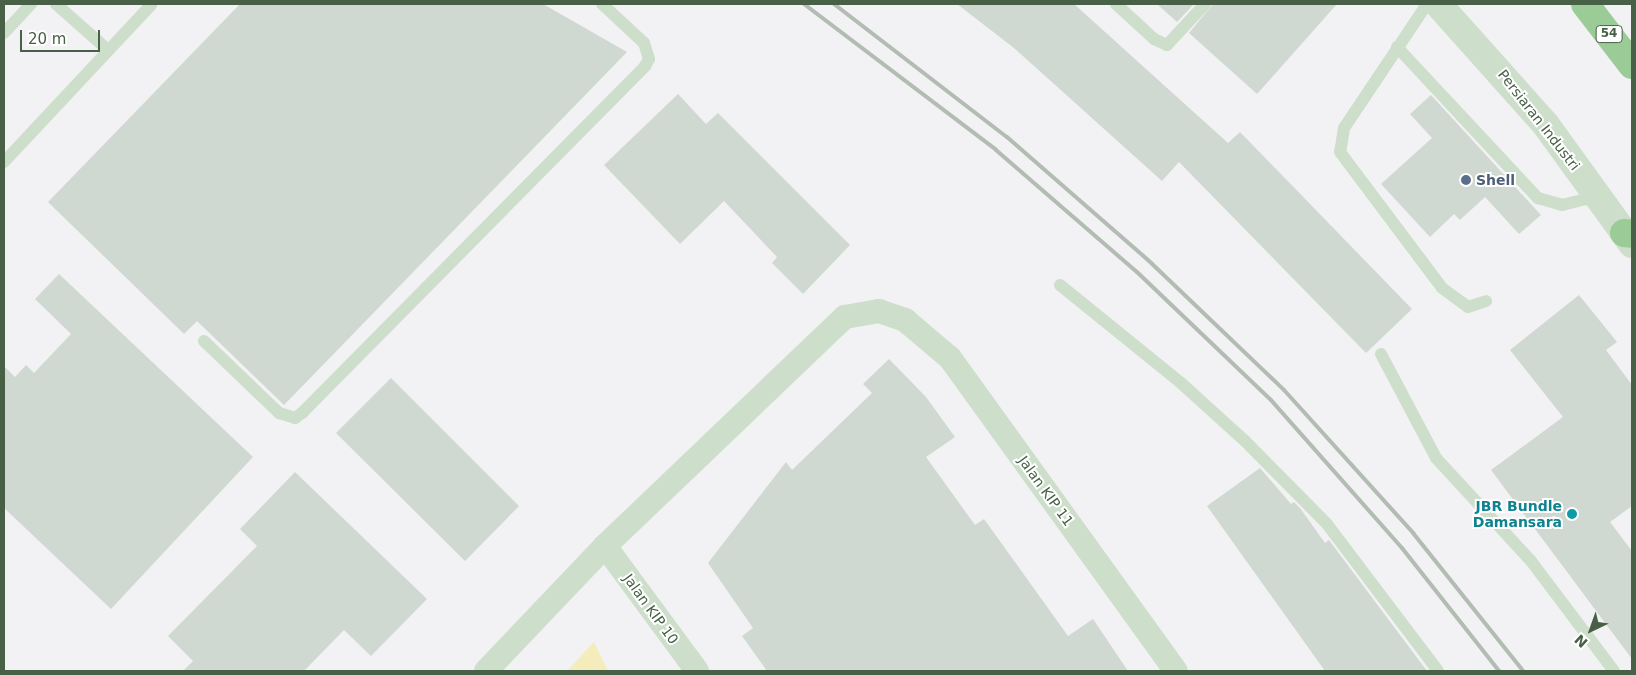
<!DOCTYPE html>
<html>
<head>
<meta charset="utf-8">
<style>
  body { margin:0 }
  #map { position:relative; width:1636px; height:675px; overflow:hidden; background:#f2f1f4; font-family:"DejaVu Sans",sans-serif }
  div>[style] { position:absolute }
  .green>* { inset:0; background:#f5ecbc }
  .building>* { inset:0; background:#d0d9d1 }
  .service>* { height:12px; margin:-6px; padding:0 6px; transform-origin:6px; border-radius:6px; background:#cddfcb }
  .minor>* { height:24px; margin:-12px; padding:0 12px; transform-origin:12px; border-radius:12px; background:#cddfcb }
  .tertiary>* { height:28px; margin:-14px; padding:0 14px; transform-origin:14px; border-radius:14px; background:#cddfcb }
  .trunk>* { height:28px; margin:-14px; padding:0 14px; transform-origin:14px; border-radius:14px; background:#9bcc98 }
  .rail>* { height:4px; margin:-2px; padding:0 2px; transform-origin:2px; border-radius:2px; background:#b2bcb3 }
  .dots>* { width:14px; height:14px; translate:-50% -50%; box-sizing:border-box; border:2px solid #fff; border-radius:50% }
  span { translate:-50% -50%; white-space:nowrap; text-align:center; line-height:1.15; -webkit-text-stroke:4px #fff; paint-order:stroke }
  .shield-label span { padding:1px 4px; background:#fff; border:1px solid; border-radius:4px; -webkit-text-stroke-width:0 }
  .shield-label { font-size:12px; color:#486146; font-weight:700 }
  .street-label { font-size:14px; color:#486146 }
  .service-label { font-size:14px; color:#4e5e75; font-weight:700 }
  .left { translate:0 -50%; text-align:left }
  .culture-label { font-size:14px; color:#0d838f; font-weight:700 }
  .right { translate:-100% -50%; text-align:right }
  .frame { position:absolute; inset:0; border:5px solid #486146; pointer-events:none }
  .north { position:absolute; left:1566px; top:605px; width:50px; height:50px; -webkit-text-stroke:4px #fff; paint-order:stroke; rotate:222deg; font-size:14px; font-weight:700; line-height:20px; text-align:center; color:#486146 }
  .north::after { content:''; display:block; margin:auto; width:18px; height:22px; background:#486146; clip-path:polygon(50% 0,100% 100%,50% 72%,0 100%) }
  .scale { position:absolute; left:20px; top:30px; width:80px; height:22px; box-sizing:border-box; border:2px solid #486146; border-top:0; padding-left:6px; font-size:15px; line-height:18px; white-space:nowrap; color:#486146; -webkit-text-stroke:4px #fff; paint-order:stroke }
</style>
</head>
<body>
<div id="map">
  <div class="green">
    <i style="clip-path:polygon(594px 642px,608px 671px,567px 671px)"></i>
  </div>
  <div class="building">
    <i style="clip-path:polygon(240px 4px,543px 4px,627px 52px,284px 405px,197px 321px,184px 334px,48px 202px)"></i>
    <i style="clip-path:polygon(957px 4px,1074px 4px,1228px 143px,1240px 132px,1412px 309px,1366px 353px,1179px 162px,1162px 181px,1014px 48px)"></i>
    <i style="clip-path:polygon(1157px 4px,1194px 4px,1177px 22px)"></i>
    <i style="clip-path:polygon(1213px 4px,1337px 4px,1257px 94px,1189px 33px)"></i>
    <i style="clip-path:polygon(678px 94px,706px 124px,718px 113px,850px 245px,803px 294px,772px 263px,777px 257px,724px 201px,680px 244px,604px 165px)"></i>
    <i style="clip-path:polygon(1431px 95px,1541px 215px,1519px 234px,1485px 197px,1460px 220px,1454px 214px,1430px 237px,1381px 184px,1432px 138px,1410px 114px)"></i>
    <i style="clip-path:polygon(59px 274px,253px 457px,111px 609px,4px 508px,4px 366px,15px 377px,26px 365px,34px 373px,71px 334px,35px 299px)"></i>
    <i style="clip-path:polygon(1579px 295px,1617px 342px,1606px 350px,1632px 385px,1632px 506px,1610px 522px,1632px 551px,1632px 659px,1491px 470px,1563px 417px,1510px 350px)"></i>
    <i style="clip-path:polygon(889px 359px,926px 397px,955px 437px,926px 457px,975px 525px,984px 519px,1068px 636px,1093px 619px,1128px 671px,767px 671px,742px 636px,753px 628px,708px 563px,786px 462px,792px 470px,872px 393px,863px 384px)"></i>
    <i style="clip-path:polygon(391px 378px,519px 506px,465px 561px,336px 433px)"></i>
    <i style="clip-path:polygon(1260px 468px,1291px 504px,1294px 502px,1300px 508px,1325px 543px,1329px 540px,1427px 671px,1325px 671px,1207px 506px)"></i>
    <i style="clip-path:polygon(295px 472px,427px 599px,371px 656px,344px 630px,304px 671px,183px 671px,193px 661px,168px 636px,257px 546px,240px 529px)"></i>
  </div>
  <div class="service">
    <i style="left:56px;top:4px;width:69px;rotate:41.5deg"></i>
    <i style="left:1116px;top:4px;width:52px;rotate:42.6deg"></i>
    <i style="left:1154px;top:39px;width:14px;rotate:25deg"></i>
    <i style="left:1167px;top:45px;width:56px;rotate:-47.2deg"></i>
    <i style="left:1427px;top:4px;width:149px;rotate:123.8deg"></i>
    <i style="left:1344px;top:128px;width:24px;rotate:99deg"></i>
    <i style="left:1340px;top:152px;width:170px;rotate:53.1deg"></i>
    <i style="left:1442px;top:288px;width:32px;rotate:36deg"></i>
    <i style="left:1468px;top:307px;width:19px;rotate:-18deg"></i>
    <i style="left:4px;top:33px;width:40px;rotate:-47deg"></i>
    <i style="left:1397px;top:47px;width:207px;rotate:47deg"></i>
    <i style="left:1538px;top:198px;width:25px;rotate:16deg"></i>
    <i style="left:1562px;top:205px;width:37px;rotate:-14deg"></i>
    <i style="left:4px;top:162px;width:216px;rotate:-46.9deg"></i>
    <i style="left:1060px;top:285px;width:156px;rotate:39deg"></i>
    <i style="left:1181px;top:383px;width:86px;rotate:42.2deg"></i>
    <i style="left:1245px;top:441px;width:117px;rotate:45.3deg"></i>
    <i style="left:1327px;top:524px;width:184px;rotate:52.9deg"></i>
    <i style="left:204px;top:341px;width:104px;rotate:43.8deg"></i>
    <i style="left:279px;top:413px;width:17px;rotate:17deg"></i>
    <i style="left:295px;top:418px;width:9px;rotate:-36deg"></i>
    <i style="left:302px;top:413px;width:488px;rotate:-45.3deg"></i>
    <i style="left:645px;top:66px;width:8px;rotate:-60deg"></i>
    <i style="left:649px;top:59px;width:17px;rotate:-107deg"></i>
    <i style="left:644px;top:43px;width:57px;rotate:-137.1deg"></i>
    <i style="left:1381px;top:354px;width:118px;rotate:62.1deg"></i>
    <i style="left:1436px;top:458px;width:140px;rotate:47.3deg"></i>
    <i style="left:1531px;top:561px;width:138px;rotate:53deg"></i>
  </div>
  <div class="minor">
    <i style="left:605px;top:546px;width:155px;rotate:53.6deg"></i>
    <i style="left:486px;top:671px;width:173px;rotate:-46.4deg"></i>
    <i style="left:605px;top:546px;width:332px;rotate:-43.7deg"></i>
    <i style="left:845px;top:317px;width:35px;rotate:-10deg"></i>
    <i style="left:879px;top:311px;width:28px;rotate:19deg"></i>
    <i style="left:905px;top:320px;width:59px;rotate:40.2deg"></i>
    <i style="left:950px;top:358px;width:386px;rotate:54.2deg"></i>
  </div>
  <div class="tertiary">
    <i style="left:1438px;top:4px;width:162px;rotate:48.2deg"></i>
    <i style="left:1546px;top:125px;width:147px;rotate:54.1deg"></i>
  </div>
  <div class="trunk">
    <i style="left:1585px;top:4px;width:77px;rotate:52.4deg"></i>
    <i style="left:1624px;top:233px;width:8px;rotate:7deg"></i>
  </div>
  <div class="rail">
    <i style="left:804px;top:4px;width:241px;rotate:37.2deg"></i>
    <i style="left:996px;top:150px;width:186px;rotate:40.9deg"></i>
    <i style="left:1137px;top:272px;width:185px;rotate:43.7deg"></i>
    <i style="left:1271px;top:400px;width:198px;rotate:48.5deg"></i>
    <i style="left:1402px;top:548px;width:157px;rotate:51.7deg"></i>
    <i style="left:834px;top:4px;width:218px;rotate:37.6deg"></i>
    <i style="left:1007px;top:137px;width:187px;rotate:41.1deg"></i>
    <i style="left:1148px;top:260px;width:188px;rotate:43.7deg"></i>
    <i style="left:1284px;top:390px;width:193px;rotate:47.9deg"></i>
    <i style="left:1413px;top:533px;width:176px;rotate:51.4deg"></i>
  </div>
  <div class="dots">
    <i style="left:1466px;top:180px;background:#5c6f8a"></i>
    <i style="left:1572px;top:514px;background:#0f9aa8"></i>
  </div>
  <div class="shield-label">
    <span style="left:1609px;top:34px">54</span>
  </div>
  <div class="street-label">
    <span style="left:1539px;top:120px;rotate:52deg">Persiaran Industri</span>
    <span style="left:1046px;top:491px;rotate:54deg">Jalan KIP 11</span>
    <span style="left:651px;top:609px;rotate:54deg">Jalan KIP 10</span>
  </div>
  <div class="service-label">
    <span class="left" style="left:1476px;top:180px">Shell</span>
  </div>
  <div class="culture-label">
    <span class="right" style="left:1562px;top:514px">JBR Bundle<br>Damansara</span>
  </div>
  <div class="frame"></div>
  <div class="north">N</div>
  <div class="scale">20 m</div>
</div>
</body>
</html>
